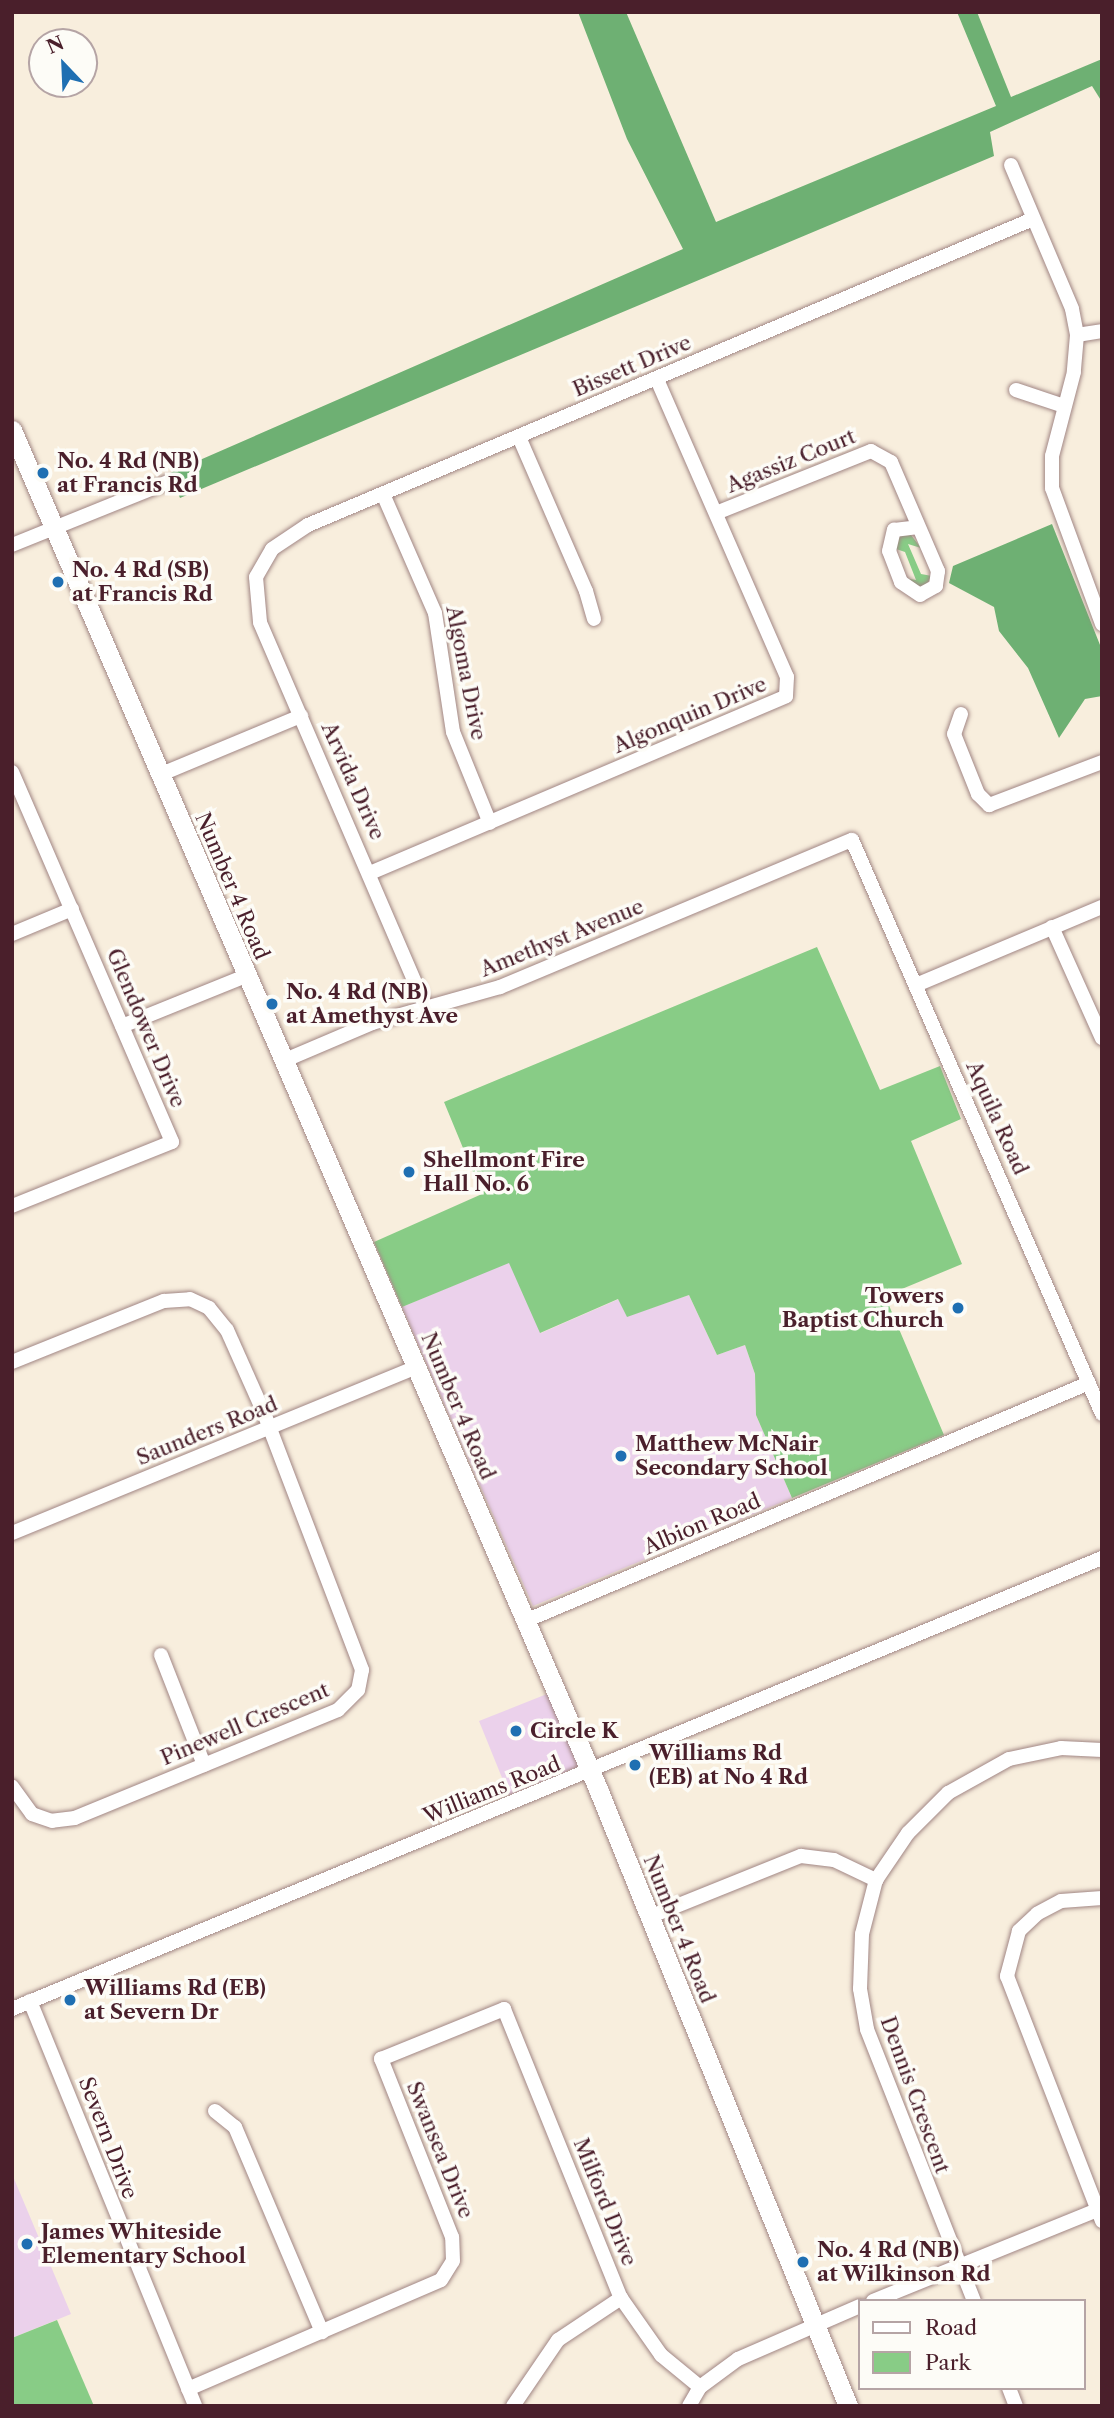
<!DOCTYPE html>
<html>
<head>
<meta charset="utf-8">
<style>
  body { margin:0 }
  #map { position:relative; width:1114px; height:2418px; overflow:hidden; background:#f8eedd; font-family:"Libre Caslon Text",serif }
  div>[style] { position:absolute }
  .built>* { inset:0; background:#ebd1eb }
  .green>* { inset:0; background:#88cc86 }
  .forest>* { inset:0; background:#6eb073 }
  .roads { filter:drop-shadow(0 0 2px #a18684) drop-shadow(0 0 2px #a18684) }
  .minor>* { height:14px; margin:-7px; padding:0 7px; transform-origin:7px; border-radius:7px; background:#fff }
  .major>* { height:19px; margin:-9.5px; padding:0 9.5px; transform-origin:9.5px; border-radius:9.5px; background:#fff }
  .dots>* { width:19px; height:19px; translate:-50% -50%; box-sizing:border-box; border:4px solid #fdfcf7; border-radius:50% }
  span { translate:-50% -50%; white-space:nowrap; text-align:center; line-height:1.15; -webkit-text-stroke:7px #fdfcf7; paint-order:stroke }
  .street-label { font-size:21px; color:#4a1f2b }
  .poi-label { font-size:21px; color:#4a1f2b; font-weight:700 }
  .left { translate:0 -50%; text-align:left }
  .right { translate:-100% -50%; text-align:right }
  .frame { position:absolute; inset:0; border:14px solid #4a1f2b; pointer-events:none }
  .legend { position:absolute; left:858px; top:2299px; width:228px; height:91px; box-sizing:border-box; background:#fdfcf7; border:2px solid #b5a4a5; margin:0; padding:9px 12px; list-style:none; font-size:21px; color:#4a1f2b }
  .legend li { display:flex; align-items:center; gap:14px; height:35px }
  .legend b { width:35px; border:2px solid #b5a4a5 }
  .north { position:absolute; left:28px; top:28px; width:70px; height:70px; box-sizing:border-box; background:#fdfcf7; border:2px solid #b5a4a5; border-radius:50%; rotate:337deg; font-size:19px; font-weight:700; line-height:28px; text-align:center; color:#4a1f2b }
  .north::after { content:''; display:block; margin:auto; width:24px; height:32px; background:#1f6fb2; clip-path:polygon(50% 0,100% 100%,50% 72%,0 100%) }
</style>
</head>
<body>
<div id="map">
  <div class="built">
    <i style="clip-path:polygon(509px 1262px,541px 1333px,619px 1299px,628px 1316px,689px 1295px,717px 1355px,745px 1345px,755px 1374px,756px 1415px,792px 1498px,533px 1606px,402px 1307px)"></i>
    <i style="clip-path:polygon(552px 1692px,582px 1765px,509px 1795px,479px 1721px)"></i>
    <i style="clip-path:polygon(12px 2174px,71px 2314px,12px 2338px)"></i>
  </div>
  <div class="green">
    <i style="clip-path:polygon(911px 535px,921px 548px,908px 544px,921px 574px,932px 576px,923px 589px,904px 578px,916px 580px,905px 552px,893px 548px,899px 536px)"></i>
    <i style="clip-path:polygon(817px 947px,880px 1090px,940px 1066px,961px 1119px,911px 1141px,962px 1264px,885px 1296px,944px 1435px,792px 1498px,756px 1415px,755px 1374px,745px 1345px,717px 1355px,689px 1295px,627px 1317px,618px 1299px,540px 1333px,509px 1263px,402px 1307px,374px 1242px,482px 1194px,444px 1102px)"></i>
    <i style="clip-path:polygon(57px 2320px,94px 2406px,12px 2406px,12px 2338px)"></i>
  </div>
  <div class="forest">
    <i style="clip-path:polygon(578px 12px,626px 12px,716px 222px,996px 106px,957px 12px,977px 12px,1011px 97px,1102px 59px,1102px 102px,1092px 86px,990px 132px,994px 156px,180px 498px,170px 473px,683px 249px,627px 139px)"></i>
    <i style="clip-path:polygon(1052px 524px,1102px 650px,1102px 696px,1085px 699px,1059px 738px,1028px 668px,999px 631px,994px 607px,949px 583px,953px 566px)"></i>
  </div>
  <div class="roads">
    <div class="minor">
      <i style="left:1011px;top:165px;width:156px;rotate:67deg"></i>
      <i style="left:1072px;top:309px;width:26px;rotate:79deg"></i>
      <i style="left:1077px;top:335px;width:37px;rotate:95deg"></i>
      <i style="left:1074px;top:372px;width:87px;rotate:104.7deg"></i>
      <i style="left:1052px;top:456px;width:32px;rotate:90deg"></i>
      <i style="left:1052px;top:488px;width:145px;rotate:69.8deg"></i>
      <i style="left:1077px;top:335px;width:25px;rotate:-9deg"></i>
      <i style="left:1016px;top:390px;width:51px;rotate:18.4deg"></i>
      <i style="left:519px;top:437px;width:168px;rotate:66.5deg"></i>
      <i style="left:586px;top:591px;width:29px;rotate:74deg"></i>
      <i style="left:383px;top:494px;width:130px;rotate:66.4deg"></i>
      <i style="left:435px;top:613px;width:120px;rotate:81.4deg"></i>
      <i style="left:453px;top:732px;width:98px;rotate:67.9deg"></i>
      <i style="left:716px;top:513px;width:167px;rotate:-21.8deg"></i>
      <i style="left:871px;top:451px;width:23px;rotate:29deg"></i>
      <i style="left:891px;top:462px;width:119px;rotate:66.7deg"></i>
      <i style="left:938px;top:571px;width:15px;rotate:98deg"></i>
      <i style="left:936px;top:586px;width:18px;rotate:151deg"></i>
      <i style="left:920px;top:595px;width:23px;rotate:-146deg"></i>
      <i style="left:901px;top:582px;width:33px;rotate:-111deg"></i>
      <i style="left:889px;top:551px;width:22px;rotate:-77deg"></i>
      <i style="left:894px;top:530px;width:24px;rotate:-7deg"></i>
      <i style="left:12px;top:545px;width:168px;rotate:-22deg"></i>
      <i style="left:961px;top:714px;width:21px;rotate:109deg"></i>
      <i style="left:954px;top:734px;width:65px;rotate:68.2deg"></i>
      <i style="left:978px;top:794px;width:16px;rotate:45deg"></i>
      <i style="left:989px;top:805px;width:121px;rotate:-20.8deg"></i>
      <i style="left:12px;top:772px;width:403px;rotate:66.6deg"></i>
      <i style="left:172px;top:1142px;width:172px;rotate:158.2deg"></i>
      <i style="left:159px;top:775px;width:154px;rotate:-22.6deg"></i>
      <i style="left:370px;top:873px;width:452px;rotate:-23deg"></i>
      <i style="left:786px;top:696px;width:19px;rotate:-87deg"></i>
      <i style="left:787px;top:677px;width:325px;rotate:-113.6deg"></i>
      <i style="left:1052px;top:927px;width:122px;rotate:65.8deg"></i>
      <i style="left:12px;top:934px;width:65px;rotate:-22.6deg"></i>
      <i style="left:916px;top:985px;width:202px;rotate:-22.8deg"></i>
      <i style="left:426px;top:1008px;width:420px;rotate:-113.3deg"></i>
      <i style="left:260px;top:622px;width:45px;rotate:-95.1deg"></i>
      <i style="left:256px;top:577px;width:32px;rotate:-60deg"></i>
      <i style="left:272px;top:549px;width:43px;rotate:-33.7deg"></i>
      <i style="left:308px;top:525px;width:787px;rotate:-22.88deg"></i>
      <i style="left:122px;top:1026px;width:134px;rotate:-22deg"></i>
      <i style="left:283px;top:1061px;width:97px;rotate:-23.1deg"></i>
      <i style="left:372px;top:1023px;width:133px;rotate:-15.7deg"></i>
      <i style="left:500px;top:987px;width:381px;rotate:-22.7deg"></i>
      <i style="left:852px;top:840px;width:626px;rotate:66.46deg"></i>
      <i style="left:12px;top:1362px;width:164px;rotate:-21.9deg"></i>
      <i style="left:164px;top:1301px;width:26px;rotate:-4deg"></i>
      <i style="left:190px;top:1299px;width:21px;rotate:25deg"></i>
      <i style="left:209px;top:1308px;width:28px;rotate:51deg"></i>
      <i style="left:227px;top:1330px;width:91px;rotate:66deg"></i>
      <i style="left:264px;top:1413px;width:275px;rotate:69.1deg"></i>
      <i style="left:362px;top:1670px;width:20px;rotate:101deg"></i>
      <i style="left:358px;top:1690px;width:28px;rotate:135deg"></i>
      <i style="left:338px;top:1710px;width:284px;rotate:157.7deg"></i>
      <i style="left:75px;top:1818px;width:23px;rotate:173deg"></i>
      <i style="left:52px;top:1821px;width:21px;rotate:-161deg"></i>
      <i style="left:32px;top:1814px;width:34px;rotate:-126deg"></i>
      <i style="left:12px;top:1533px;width:437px;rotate:-22.3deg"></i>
      <i style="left:525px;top:1621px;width:612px;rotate:-22.88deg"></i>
      <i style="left:161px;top:1655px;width:118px;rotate:68.6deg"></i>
      <i style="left:1102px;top:1898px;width:41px;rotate:175.8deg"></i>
      <i style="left:1061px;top:1901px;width:27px;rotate:152deg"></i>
      <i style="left:1037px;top:1914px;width:25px;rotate:137deg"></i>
      <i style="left:1019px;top:1931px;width:47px;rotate:104.9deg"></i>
      <i style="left:1007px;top:1976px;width:263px;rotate:68.8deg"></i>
      <i style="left:649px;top:1917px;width:164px;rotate:-21.9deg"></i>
      <i style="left:801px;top:1856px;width:33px;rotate:7deg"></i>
      <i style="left:834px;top:1860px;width:47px;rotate:25.5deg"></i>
      <i style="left:30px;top:2001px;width:437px;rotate:67.8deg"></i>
      <i style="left:12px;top:2009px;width:1180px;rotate:-22.48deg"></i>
      <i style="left:215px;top:2111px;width:26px;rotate:39deg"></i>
      <i style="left:235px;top:2127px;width:223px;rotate:67deg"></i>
      <i style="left:873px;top:2301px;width:242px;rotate:-22.1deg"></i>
      <i style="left:974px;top:2301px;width:292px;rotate:-111.5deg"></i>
      <i style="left:867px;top:2029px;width:41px;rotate:-99.9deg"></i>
      <i style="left:860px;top:1989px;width:55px;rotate:-87.9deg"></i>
      <i style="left:862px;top:1934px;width:56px;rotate:-75.5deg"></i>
      <i style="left:876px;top:1880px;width:57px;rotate:-55.8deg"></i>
      <i style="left:908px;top:1833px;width:57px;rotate:-45deg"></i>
      <i style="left:948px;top:1793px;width:70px;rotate:-29.1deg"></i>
      <i style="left:1009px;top:1759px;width:53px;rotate:-11.9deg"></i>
      <i style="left:1061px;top:1748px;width:41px;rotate:2.8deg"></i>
      <i style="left:1009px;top:2388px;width:19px;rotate:69deg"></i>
      <i style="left:188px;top:2389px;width:275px;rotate:-23.3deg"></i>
      <i style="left:441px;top:2280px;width:22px;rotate:-58deg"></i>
      <i style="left:453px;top:2261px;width:24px;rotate:-92deg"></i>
      <i style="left:452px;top:2237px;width:192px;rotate:-111.7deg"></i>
      <i style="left:381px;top:2059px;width:133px;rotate:-22.1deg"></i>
      <i style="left:504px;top:2009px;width:312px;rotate:68deg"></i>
      <i style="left:621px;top:2298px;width:70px;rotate:54.9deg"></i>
      <i style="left:661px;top:2355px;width:50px;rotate:39.4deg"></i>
      <i style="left:513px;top:2406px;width:80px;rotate:-55.7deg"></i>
      <i style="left:558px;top:2340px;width:76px;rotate:-33.7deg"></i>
      <i style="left:689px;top:2406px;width:22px;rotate:-60deg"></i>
      <i style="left:700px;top:2387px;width:47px;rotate:-36.4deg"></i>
      <i style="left:738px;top:2359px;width:133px;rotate:-23.5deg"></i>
    </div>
    <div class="major">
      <i style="left:12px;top:430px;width:1480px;rotate:66.67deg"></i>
      <i style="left:598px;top:1789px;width:666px;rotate:67.94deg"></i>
    </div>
  </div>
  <div class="dots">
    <i style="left:43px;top:473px;background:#1f6fb2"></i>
    <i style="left:58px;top:582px;background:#1f6fb2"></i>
    <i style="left:272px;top:1004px;background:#1f6fb2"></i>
    <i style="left:409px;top:1172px;background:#1f6fb2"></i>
    <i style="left:958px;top:1308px;background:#1f6fb2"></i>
    <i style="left:621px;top:1456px;background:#1f6fb2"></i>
    <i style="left:516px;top:1731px;background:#1f6fb2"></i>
    <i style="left:635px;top:1765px;background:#1f6fb2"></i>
    <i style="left:70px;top:2000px;background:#1f6fb2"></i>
    <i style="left:27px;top:2244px;background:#1f6fb2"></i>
    <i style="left:803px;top:2262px;background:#1f6fb2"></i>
  </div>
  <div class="street-label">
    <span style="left:632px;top:366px;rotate:-23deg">Bissett Drive</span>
    <span style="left:791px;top:461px;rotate:-22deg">Agassiz Court</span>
    <span style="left:466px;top:673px;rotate:79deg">Algoma Drive</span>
    <span style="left:690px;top:715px;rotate:-23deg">Algonquin Drive</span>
    <span style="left:353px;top:781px;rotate:66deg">Arvida Drive</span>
    <span style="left:232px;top:886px;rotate:67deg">Number 4 Road</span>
    <span style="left:562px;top:938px;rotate:-22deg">Amethyst Avenue</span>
    <span style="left:146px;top:1028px;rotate:67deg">Glendower Drive</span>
    <span style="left:997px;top:1118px;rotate:66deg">Aquila Road</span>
    <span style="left:458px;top:1406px;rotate:67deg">Number 4 Road</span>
    <span style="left:207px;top:1431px;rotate:-22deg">Saunders Road</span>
    <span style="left:702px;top:1524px;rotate:-23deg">Albion Road</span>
    <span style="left:245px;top:1724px;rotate:-23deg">Pinewell Crescent</span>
    <span style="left:492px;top:1790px;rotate:-22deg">Williams Road</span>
    <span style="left:679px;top:1929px;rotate:68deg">Number 4 Road</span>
    <span style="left:915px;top:2095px;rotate:70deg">Dennis Crescent</span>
    <span style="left:108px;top:2138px;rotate:69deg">Severn Drive</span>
    <span style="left:440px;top:2150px;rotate:68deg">Swansea Drive</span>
    <span style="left:605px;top:2202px;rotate:68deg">Milford Drive</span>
  </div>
  <div class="poi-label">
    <span class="left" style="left:57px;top:473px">No. 4 Rd (NB)<br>at Francis Rd</span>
    <span class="left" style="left:72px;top:582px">No. 4 Rd (SB)<br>at Francis Rd</span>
    <span class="left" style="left:286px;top:1004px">No. 4 Rd (NB)<br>at Amethyst Ave</span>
    <span class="left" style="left:423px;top:1172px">Shellmont Fire<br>Hall No. 6</span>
    <span class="right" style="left:944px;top:1308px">Towers<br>Baptist Church</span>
    <span class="left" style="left:635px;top:1456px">Matthew McNair<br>Secondary School</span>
    <span class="left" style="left:530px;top:1731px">Circle K</span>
    <span class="left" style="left:649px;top:1765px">Williams Rd<br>(EB) at No 4 Rd</span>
    <span class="left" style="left:84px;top:2000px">Williams Rd (EB)<br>at Severn Dr</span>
    <span class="left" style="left:41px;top:2244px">James Whiteside<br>Elementary School</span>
    <span class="left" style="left:817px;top:2262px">No. 4 Rd (NB)<br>at Wilkinson Rd</span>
  </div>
  <div class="frame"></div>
  <ul class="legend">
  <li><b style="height:9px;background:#fff"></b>Road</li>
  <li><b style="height:19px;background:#88cc86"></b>Park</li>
  </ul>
  <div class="north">N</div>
</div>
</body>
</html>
